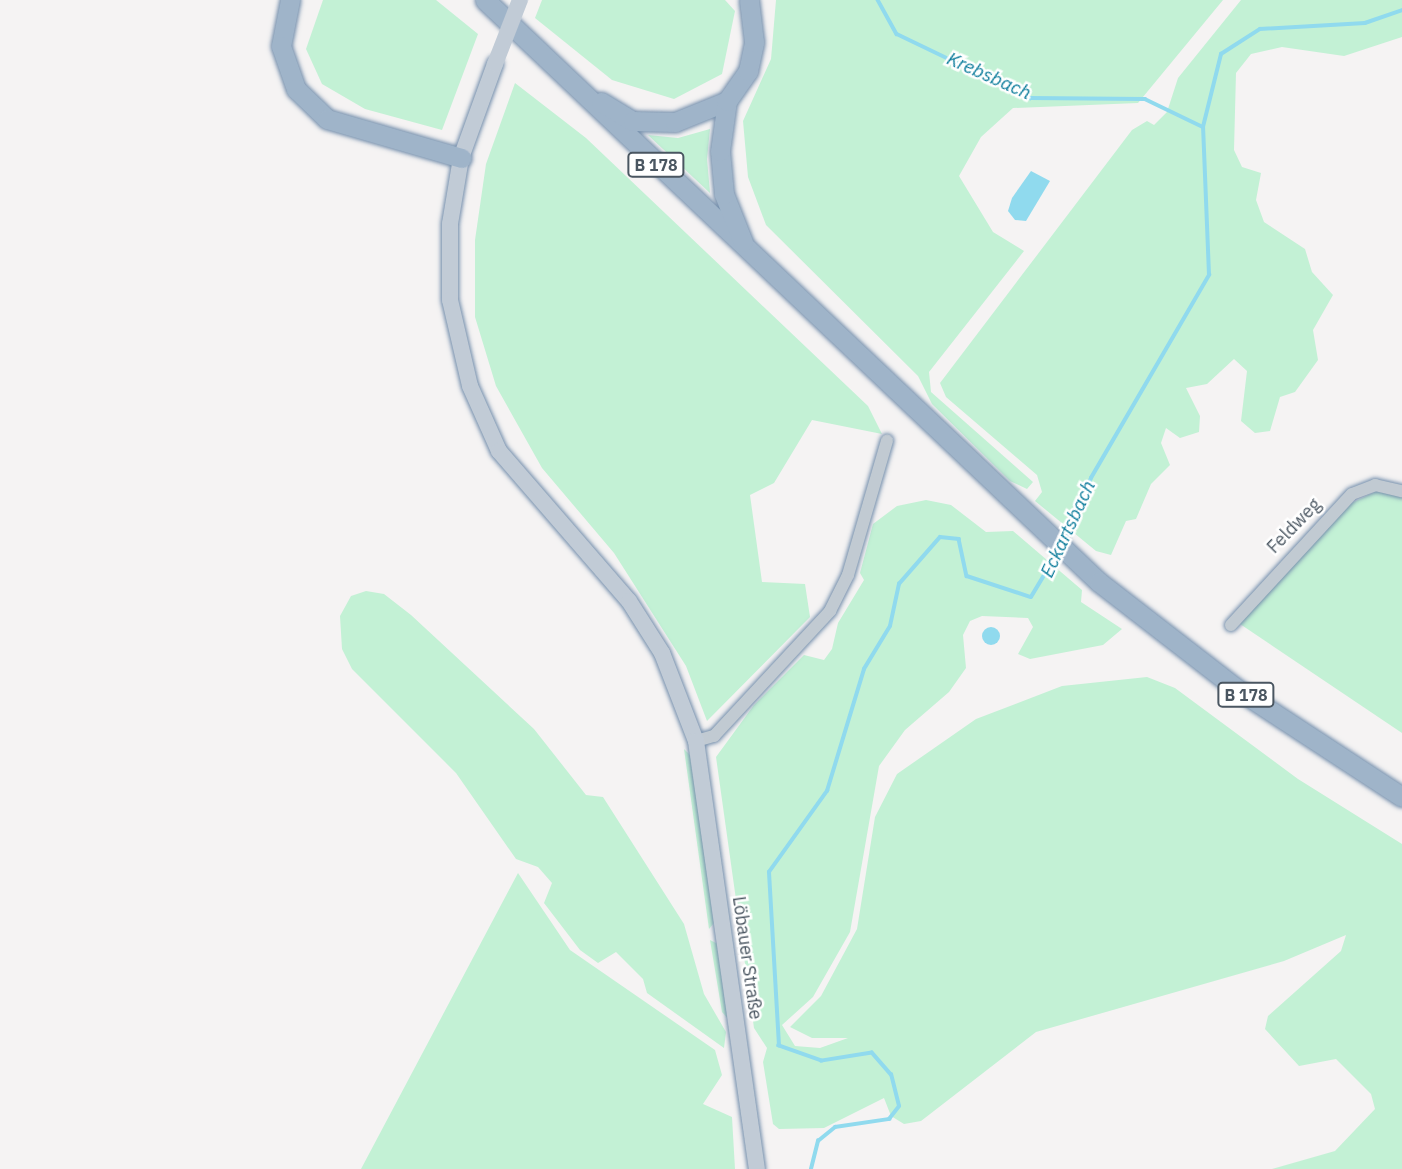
<!DOCTYPE html>
<html>
<head>
<meta charset="utf-8">
<style>
  body { margin:0 }
  #map { position:relative; width:1402px; height:1169px; overflow:hidden; background:#f5f3f3; font-family:"IBM Plex Sans",sans-serif }
  div>[style] { position:absolute }
  .green>* { inset:0; background:#c3f1d5 }
  .water>* { inset:0; background:#90daee }
  .round { border-radius:50% }
  .stream>* { height:3.5px; margin:-1.75px; padding:0 1.75px; transform-origin:1.75px; border-radius:1.75px; background:#90daee }
  .roads { filter:drop-shadow(0 0 2px #7690ad) drop-shadow(0 0 2px #7690ad) }
  .minor>* { height:12px; margin:-6px; padding:0 6px; transform-origin:6px; border-radius:6px; background:#c1cad2 }
  .secondary>* { height:16px; margin:-8px; padding:0 8px; transform-origin:8px; border-radius:8px; background:#c1cbd6 }
  .trunk>* { height:19px; margin:-9.5px; padding:0 9.5px; transform-origin:9.5px; border-radius:9.5px; background:#9fb4c9 }
  .secondary-bridge>* { height:16px; margin:-8px; padding:0 8px; transform-origin:8px; border-radius:8px; background:#c1cbd6 }
  span { translate:-50% -50%; white-space:nowrap; text-align:center; line-height:1.15; -webkit-text-stroke:5px #fff; paint-order:stroke }
  .shield-label span { padding:2px 5px; background:#fff; border:2px solid; border-radius:5px; -webkit-text-stroke-width:0 }
  .shield-label { font-size:16px; color:#4a5661; font-weight:700 }
  .street-label { font-size:18px; color:#4a5661 }
  .water-label { font-size:19px; color:#0c7c9b; font-style:italic }
</style>
</head>
<body>
<div id="map">
  <div class="green">
    <i style="clip-path:polygon(323px 0,436px 0,478px 34px,442px 130px,365px 109px,322px 84px,306px 49px)"></i>
    <i style="clip-path:polygon(542px 0,725px 0,735px 11px,722px 74px,674px 99px,612px 80px,535px 18px)"></i>
    <i style="clip-path:polygon(776px 0,1223px 0,1138px 103px,1013px 108px,981px 137px,959px 176px,993px 232px,1024px 251px,929px 372px,931px 392px,1033px 482px,1027px 489px,1010px 481px,932px 404px,918px 376px,766px 225px,748px 177px,743px 121px,771px 59px)"></i>
    <i style="clip-path:polygon(1241px 0,1402px 0,1402px 37px,1344px 56px,1282px 47px,1251px 54px,1236px 73px,1234px 150px,1242px 167px,1261px 173px,1256px 200px,1264px 222px,1305px 249px,1312px 272px,1333px 295px,1313px 330px,1318px 360px,1295px 392px,1280px 397px,1270px 431px,1255px 433px,1241px 421px,1247px 371px,1234px 359px,1207px 384px,1186px 388px,1200px 416px,1199px 432px,1180px 438px,1166px 428px,1161px 443px,1170px 465px,1151px 484px,1136px 519px,1126px 521px,1111px 555px,1096px 551px,1035px 501px,1042px 492px,1037px 475px,946px 397px,940px 383px,1132px 130px,1147px 121px,1154px 125px,1167px 112px,1178px 78px)"></i>
    <i style="clip-path:polygon(515px 83px,586px 138px,868px 406px,882px 434px,812px 420px,774px 483px,750px 495px,762px 582px,805px 584px,810px 617px,707px 721px,686px 666px,614px 553px,542px 468px,496px 386px,475px 317px,475px 240px,486px 164px)"></i>
    <i style="clip-path:polygon(710px 129px,707px 159px,710px 193px,648px 135px,678px 138px)"></i>
    <i style="clip-path:polygon(1379px 490px,1402px 494px,1402px 733px,1240px 624px,1341px 508px)"></i>
    <i style="clip-path:polygon(926px 500px,951px 505px,986px 532px,1013px 531px,1082px 590px,1081px 602px,1122px 629px,1103px 645px,1030px 659px,1018px 654px,1033px 627px,1028px 618px,982px 616px,970px 621px,963px 635px,966px 668px,949px 692px,905px 730px,879px 766px,850px 932px,813px 997px,782px 1025px,795px 1046px,820px 1048px,848px 1038px,812px 1038px,790px 1027px,821px 996px,857px 929px,875px 817px,897px 774px,976px 719px,1062px 686px,1147px 677px,1175px 688px,1298px 779px,1402px 844px,1402px 1169px,1272px 1169px,1335px 1151px,1375px 1109px,1371px 1094px,1336px 1059px,1299px 1066px,1265px 1029px,1268px 1016px,1341px 951px,1346px 935px,1284px 961px,1036px 1032px,921px 1121px,904px 1124px,891px 1116px,884px 1098px,824px 1128px,779px 1129px,773px 1124px,763px 1062px,767px 1048px,754px 1028px,716px 757px,754px 705px,804px 655px,824px 660px,832px 649px,838px 623px,864px 580px,860px 573px,873px 524px,897px 506px)"></i>
    <i style="clip-path:polygon(366px 591px,384px 594px,411px 615px,534px 729px,586px 795px,603px 797px,684px 924px,704px 994px,726px 1032px,724px 1048px,647px 993px,643px 979px,616px 952px,598px 963px,580px 950px,544px 903px,552px 883px,538px 867px,516px 859px,456px 773px,352px 669px,342px 649px,340px 616px,351px 596px)"></i>
    <i style="clip-path:polygon(684px 749px,691px 756px,714px 923px,709px 929px)"></i>
    <i style="clip-path:polygon(518px 873px,570px 950px,715px 1050px,722px 1075px,703px 1104px,732px 1117px,735px 1169px,361px 1169px)"></i>
    <i style="clip-path:polygon(710px 940px,718px 944px,729px 1020px,722px 1012px)"></i>
  </div>
  <div class="water">
    <i style="clip-path:polygon(1031px 171px,1050px 181px,1026px 221px,1015px 220px,1008px 211px,1012px 198px)"></i>
    <i class="round" style="left:982px;top:627px;width:18px;height:18px"></i>
  </div>
  <div class="stream">
    <i style="left:878px;top:0;width:39px;rotate:61deg"></i>
    <i style="left:897px;top:34px;width:148px;rotate:25.7deg"></i>
    <i style="left:1030px;top:98px;width:115px;rotate:0.5deg"></i>
    <i style="left:1145px;top:99px;width:64px;rotate:25.8deg"></i>
    <i style="left:1065px;top:539px;width:66px;rotate:-66.9deg"></i>
    <i style="left:1091px;top:478px;width:235px;rotate:-59.8deg"></i>
    <i style="left:1209px;top:275px;width:148px;rotate:-92.3deg"></i>
    <i style="left:1203px;top:127px;width:75px;rotate:-76.1deg"></i>
    <i style="left:1221px;top:54px;width:46px;rotate:-32.7deg"></i>
    <i style="left:1260px;top:29px;width:105px;rotate:-3.3deg"></i>
    <i style="left:1365px;top:23px;width:39px;rotate:-19deg"></i>
    <i style="left:811px;top:1169px;width:29px;rotate:-76deg"></i>
    <i style="left:818px;top:1141px;width:22px;rotate:-39deg"></i>
    <i style="left:835px;top:1127px;width:55px;rotate:-8.4deg"></i>
    <i style="left:889px;top:1119px;width:16px;rotate:-52deg"></i>
    <i style="left:899px;top:1106px;width:32px;rotate:-104deg"></i>
    <i style="left:891px;top:1075px;width:29px;rotate:-131deg"></i>
    <i style="left:872px;top:1053px;width:51px;rotate:170.9deg"></i>
    <i style="left:822px;top:1061px;width:46px;rotate:-160.8deg"></i>
    <i style="left:779px;top:1046px;width:174px;rotate:-93.3deg"></i>
    <i style="left:769px;top:872px;width:100px;rotate:-54.4deg"></i>
    <i style="left:827px;top:791px;width:127px;rotate:-73.1deg"></i>
    <i style="left:864px;top:669px;width:50px;rotate:-58.8deg"></i>
    <i style="left:890px;top:626px;width:43px;rotate:-77.9deg"></i>
    <i style="left:899px;top:584px;width:62px;rotate:-48.9deg"></i>
    <i style="left:940px;top:537px;width:19px;rotate:6deg"></i>
    <i style="left:959px;top:539px;width:38px;rotate:78deg"></i>
    <i style="left:967px;top:576px;width:67px;rotate:18.2deg"></i>
    <i style="left:1031px;top:597px;width:52px;rotate:-59deg"></i>
  </div>
  <div class="roads">
    <div class="minor">
      <i style="left:1231px;top:625px;width:178px;rotate:-47.3deg"></i>
      <i style="left:1352px;top:494px;width:25px;rotate:-21deg"></i>
      <i style="left:1375px;top:485px;width:28px;rotate:13deg"></i>
      <i style="left:696px;top:741px;width:19px;rotate:-16deg"></i>
      <i style="left:714px;top:736px;width:171px;rotate:-47.1deg"></i>
      <i style="left:830px;top:611px;width:40px;rotate:-63.4deg"></i>
      <i style="left:848px;top:575px;width:140px;rotate:-73.8deg"></i>
    </div>
    <div class="secondary">
      <i style="left:495px;top:64px;width:100px;rotate:109.9deg"></i>
      <i style="left:461px;top:158px;width:67px;rotate:99.5deg"></i>
      <i style="left:450px;top:224px;width:76px;rotate:90deg"></i>
      <i style="left:450px;top:300px;width:88px;rotate:76.9deg"></i>
      <i style="left:470px;top:386px;width:71px;rotate:66deg"></i>
      <i style="left:499px;top:451px;width:198px;rotate:49.1deg"></i>
      <i style="left:629px;top:601px;width:62px;rotate:57.6deg"></i>
      <i style="left:662px;top:653px;width:94px;rotate:68.9deg"></i>
      <i style="left:696px;top:741px;width:432px;rotate:81.9deg"></i>
    </div>
    <div class="trunk">
      <i style="left:290px;top:0;width:47px;rotate:101.1deg"></i>
      <i style="left:281px;top:46px;width:46px;rotate:70.8deg"></i>
      <i style="left:296px;top:89px;width:43px;rotate:44.1deg"></i>
      <i style="left:327px;top:119px;width:140px;rotate:16.2deg"></i>
      <i style="left:485px;top:0;width:846px;rotate:43.47deg"></i>
      <i style="left:1099px;top:582px;width:175px;rotate:37.8deg"></i>
      <i style="left:1237px;top:689px;width:197px;rotate:33.2deg"></i>
      <i style="left:601px;top:102px;width:37px;rotate:31deg"></i>
      <i style="left:633px;top:121px;width:42px;rotate:1.4deg"></i>
      <i style="left:675px;top:122px;width:56px;rotate:-22deg"></i>
      <i style="left:743px;top:242px;width:52px;rotate:-111.6deg"></i>
      <i style="left:724px;top:194px;width:43px;rotate:-95.3deg"></i>
      <i style="left:720px;top:151px;width:50px;rotate:-82deg"></i>
      <i style="left:727px;top:101px;width:37px;rotate:-55deg"></i>
      <i style="left:748px;top:71px;width:30px;rotate:-78deg"></i>
      <i style="left:754px;top:42px;width:42px;rotate:-96.8deg"></i>
    </div>
  </div>
  <div class="secondary-bridge">
    <i style="left:495px;top:64px;width:69px;rotate:-68.7deg"></i>
  </div>
  <div class="shield-label">
    <span style="left:656px;top:165px">B 178</span>
    <span style="left:1246px;top:695px">B 178</span>
  </div>
  <div class="street-label">
    <span style="left:1294px;top:526px;rotate:-46deg">Feldweg</span>
    <span style="left:747px;top:958px;rotate:82deg">Löbauer Straße</span>
  </div>
  <div class="water-label">
    <span style="left:989px;top:76px;rotate:24deg">Krebsbach</span>
    <span style="left:1068px;top:529px;rotate:-65deg">Eckartsbach</span>
  </div>
</div>
</body>
</html>
